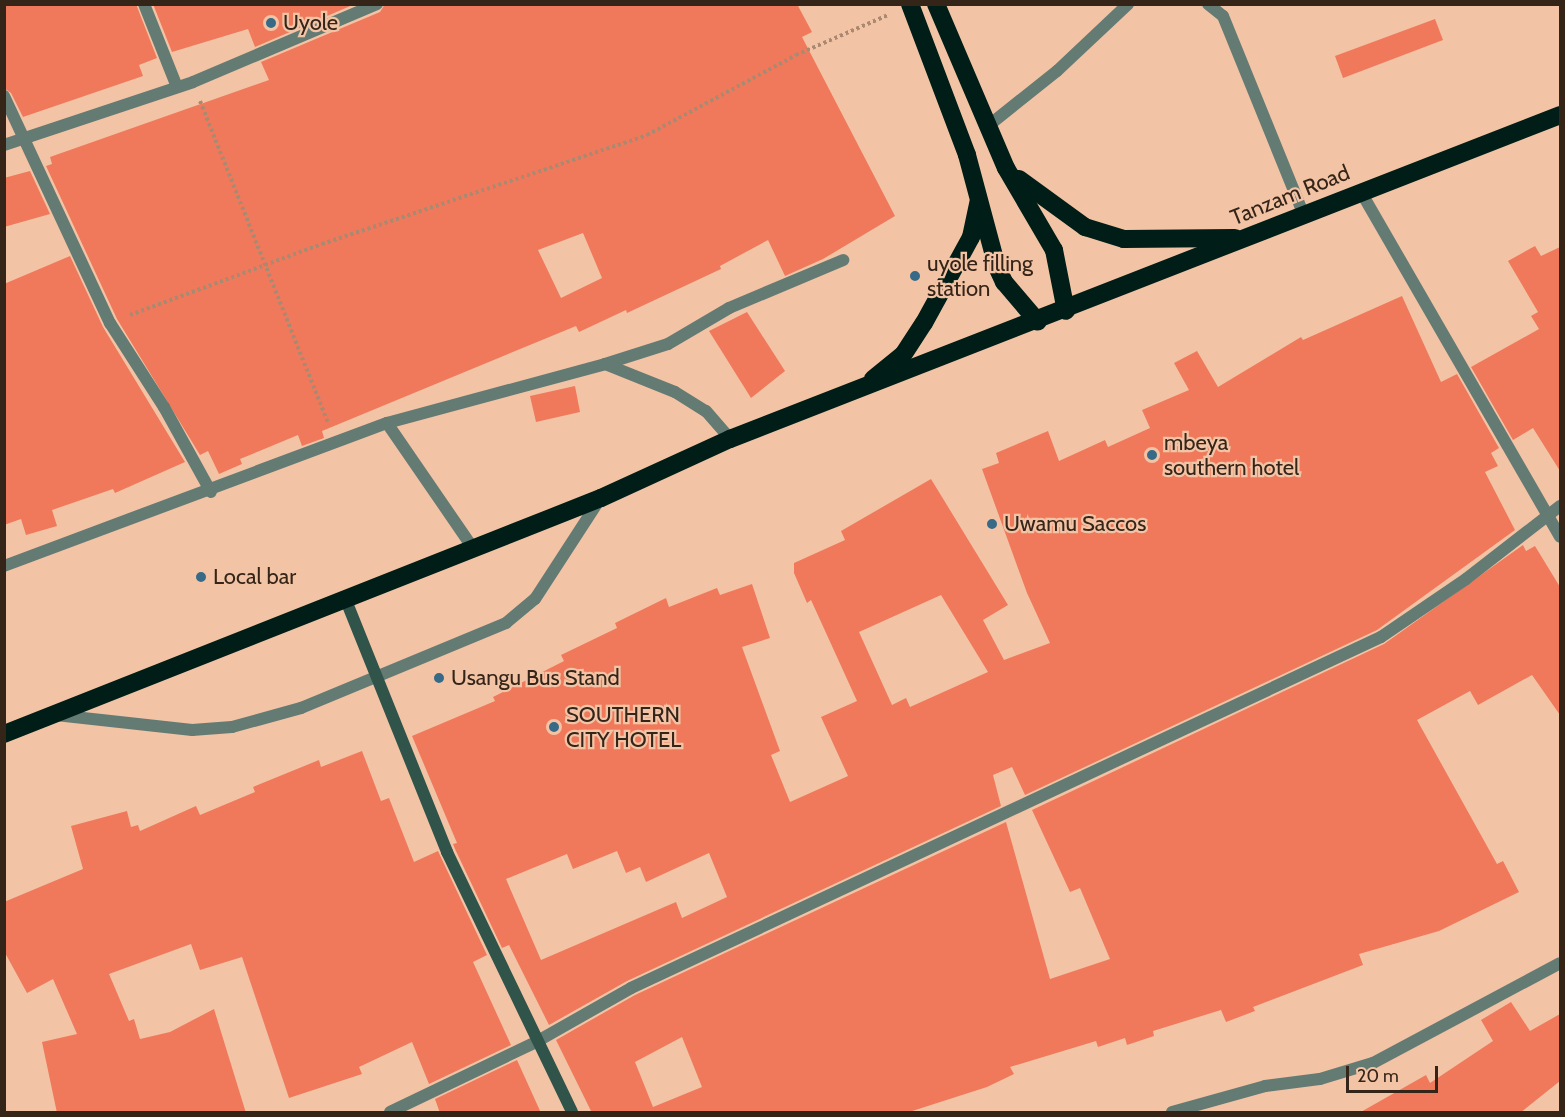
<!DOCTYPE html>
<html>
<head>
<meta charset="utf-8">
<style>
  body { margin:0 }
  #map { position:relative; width:1565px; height:1117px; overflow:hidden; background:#f2c4a5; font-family:Cabin,sans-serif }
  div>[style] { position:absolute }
  .building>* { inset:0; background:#f0795c }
  .path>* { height:4px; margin-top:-2px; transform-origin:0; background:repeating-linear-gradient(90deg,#ab8870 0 3px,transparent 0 6px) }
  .lane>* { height:12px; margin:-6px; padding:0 6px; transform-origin:6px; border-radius:6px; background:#647b74 }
  .street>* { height:12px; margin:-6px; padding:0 6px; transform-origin:6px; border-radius:6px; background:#647b74 }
  .secondary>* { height:12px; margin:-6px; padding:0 6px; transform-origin:6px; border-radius:6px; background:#30544a }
  .highway>* { height:18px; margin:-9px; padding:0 9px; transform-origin:9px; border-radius:9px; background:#001e17 }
  .dots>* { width:16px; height:16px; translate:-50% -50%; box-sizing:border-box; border:3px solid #f2c4a5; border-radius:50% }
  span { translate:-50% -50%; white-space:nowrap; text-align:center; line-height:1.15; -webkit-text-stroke:4.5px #f2c4a5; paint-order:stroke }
  .poi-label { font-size:22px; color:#352418 }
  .left { translate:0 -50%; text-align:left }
  .street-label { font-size:22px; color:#352418 }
  .frame { position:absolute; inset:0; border:6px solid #352418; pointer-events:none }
  .scale { position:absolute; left:1346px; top:1066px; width:92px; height:27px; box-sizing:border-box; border:3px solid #352418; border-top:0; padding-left:8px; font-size:18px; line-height:21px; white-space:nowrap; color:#352418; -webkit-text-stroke:4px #f2c4a5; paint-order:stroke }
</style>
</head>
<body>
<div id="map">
  <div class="building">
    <i style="clip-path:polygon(4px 4px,136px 4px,157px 58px,139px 65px,143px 76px,23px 117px,11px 93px,4px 88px)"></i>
    <i style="clip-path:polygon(153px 4px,355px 4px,255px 47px,248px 29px,172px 52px)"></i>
    <i style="clip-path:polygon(evenodd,385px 4px,797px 4px,812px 32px,802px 37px,895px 216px,823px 259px,785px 276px,768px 240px,720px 266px,721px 269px,627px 313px,626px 310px,579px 332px,576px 326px,322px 431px,324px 438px,302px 446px,298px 435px,240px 459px,242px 464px,219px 474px,208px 451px,200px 455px,117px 319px,46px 166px,52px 164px,50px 157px,269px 80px,261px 62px,380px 12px,385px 4px,583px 233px,602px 278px,561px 298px,538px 250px,583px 233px)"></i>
    <i style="clip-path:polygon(1435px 19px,1443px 40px,1343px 78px,1335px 56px)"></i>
    <i style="clip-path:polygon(30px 171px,50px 214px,4px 227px,4px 178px)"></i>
    <i style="clip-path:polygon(1535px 246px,1541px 256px,1560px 247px,1560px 471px,1533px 428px,1513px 440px,1471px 367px,1539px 329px,1531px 316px,1538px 312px,1508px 261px)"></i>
    <i style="clip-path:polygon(70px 256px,103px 327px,185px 462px,115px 493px,113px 489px,52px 510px,57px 526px,26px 535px,21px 519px,4px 525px,4px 284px)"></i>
    <i style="clip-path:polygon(evenodd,1402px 296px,1441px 382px,1457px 374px,1499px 448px,1491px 453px,1498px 466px,1485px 472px,1515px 530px,1377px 630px,1025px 795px,1012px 767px,993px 775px,1001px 806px,627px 981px,549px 1025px,509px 945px,502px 948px,455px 849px,453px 844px,457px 843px,412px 736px,495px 701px,493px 697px,564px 661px,561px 655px,617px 628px,615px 623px,666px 598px,669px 607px,717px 588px,720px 595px,752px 584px,770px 638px,742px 647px,780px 751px,771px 755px,790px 802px,848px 776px,821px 717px,857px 701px,811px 600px,807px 603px,794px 573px,794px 563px,845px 540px,841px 531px,931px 479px,1008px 605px,983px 620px,1004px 660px,1050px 643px,1027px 593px,982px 469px,999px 463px,996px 453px,1048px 431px,1059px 461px,1105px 440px,1108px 447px,1150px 428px,1142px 410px,1189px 390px,1174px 363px,1197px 351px,1218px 387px,1301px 337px,1303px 340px,1402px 296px,941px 595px,988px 672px,910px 707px,906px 698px,892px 705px,859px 632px,941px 595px,1402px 296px,617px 851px,626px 873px,640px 867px,646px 882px,709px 853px,727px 897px,682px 918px,676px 902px,541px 960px,506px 879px,567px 854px,573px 869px,617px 851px)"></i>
    <i style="clip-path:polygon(747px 312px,785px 371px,751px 398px,709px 331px)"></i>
    <i style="clip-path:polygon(575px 386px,580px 412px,536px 422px,530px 396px)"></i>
    <i style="clip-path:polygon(evenodd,1523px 545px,1526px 551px,1535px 546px,1560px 587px,1560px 715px,1532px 675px,1478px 705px,1470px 691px,1417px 720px,1497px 864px,1503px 861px,1519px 892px,1439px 931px,1359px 954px,1363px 965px,1253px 1007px,1255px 1011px,1226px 1022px,1221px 1010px,1153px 1031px,1154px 1036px,1127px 1045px,1125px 1038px,1098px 1047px,1096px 1041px,1010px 1067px,1014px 1074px,987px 1087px,906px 1113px,592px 1113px,556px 1040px,635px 995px,1006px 822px,1050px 979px,1110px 959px,1080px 888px,1070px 892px,1032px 810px,1384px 644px,1523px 545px,682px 1037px,702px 1087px,653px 1107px,635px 1062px,682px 1037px)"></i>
    <i style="clip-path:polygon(362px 751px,381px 801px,389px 798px,414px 862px,438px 851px,487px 955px,473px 962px,511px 1045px,429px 1084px,412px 1042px,359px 1067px,362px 1074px,289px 1098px,242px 957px,200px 970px,191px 944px,109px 974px,129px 1021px,134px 1019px,140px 1039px,170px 1032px,214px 1009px,246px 1113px,57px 1113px,42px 1042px,77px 1034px,53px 979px,27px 993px,4px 951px,4px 902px,83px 869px,71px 826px,127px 811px,131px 827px,138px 825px,140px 831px,196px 806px,200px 815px,255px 792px,253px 787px,319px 760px,321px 767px)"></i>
    <i style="clip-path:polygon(1511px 1002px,1530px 1031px,1560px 1014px,1560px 1081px,1520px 1113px,1359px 1113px,1426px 1075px,1430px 1083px,1493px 1041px,1481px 1020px)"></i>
    <i style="clip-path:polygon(517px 1060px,541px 1113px,440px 1113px,435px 1099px)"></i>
  </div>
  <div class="path">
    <i style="left:200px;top:101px;width:347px;rotate:68.3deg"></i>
    <i style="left:130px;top:315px;width:205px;rotate:-20.3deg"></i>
    <i style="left:322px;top:244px;width:343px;rotate:-18.5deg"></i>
    <i style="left:647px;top:135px;width:169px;rotate:-28.2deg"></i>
    <i style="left:796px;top:55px;width:100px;rotate:-23.5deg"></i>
  </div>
  <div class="lane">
    <i style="left:1208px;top:4px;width:19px;rotate:39deg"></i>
    <i style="left:1223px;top:16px;width:215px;rotate:67.9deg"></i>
    <i style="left:988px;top:126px;width:88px;rotate:-38.6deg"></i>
    <i style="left:1057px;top:71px;width:98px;rotate:-43.3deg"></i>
    <i style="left:605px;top:364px;width:66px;rotate:-17.6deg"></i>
    <i style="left:668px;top:344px;width:71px;rotate:-30.5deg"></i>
    <i style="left:729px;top:308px;width:124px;rotate:-22.8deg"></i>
    <i style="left:56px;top:715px;width:137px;rotate:6.3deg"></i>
    <i style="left:192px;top:730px;width:40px;rotate:-4.3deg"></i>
    <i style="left:232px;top:727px;width:72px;rotate:-15.4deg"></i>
    <i style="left:301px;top:708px;width:222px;rotate:-22.5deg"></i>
    <i style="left:506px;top:623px;width:38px;rotate:-40deg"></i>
    <i style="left:535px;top:599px;width:119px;rotate:-57deg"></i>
  </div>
  <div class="street">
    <i style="left:144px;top:4px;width:89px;rotate:68.3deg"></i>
    <i style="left:4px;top:96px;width:251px;rotate:65deg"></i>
    <i style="left:110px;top:323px;width:100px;rotate:57.3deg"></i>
    <i style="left:164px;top:407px;width:97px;rotate:61.1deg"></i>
    <i style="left:4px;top:145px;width:199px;rotate:-18.4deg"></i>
    <i style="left:193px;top:82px;width:200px;rotate:-23deg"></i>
    <i style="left:1361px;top:192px;width:398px;rotate:60deg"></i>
    <i style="left:387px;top:423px;width:152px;rotate:55.5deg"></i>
    <i style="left:4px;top:566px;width:409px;rotate:-20.5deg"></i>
    <i style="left:387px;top:423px;width:226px;rotate:-15.1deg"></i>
    <i style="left:605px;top:364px;width:75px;rotate:21.8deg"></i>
    <i style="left:675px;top:392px;width:36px;rotate:32deg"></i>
    <i style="left:706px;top:411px;width:37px;rotate:49deg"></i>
    <i style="left:390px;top:1112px;width:162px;rotate:-25.6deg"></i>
    <i style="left:536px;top:1042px;width:109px;rotate:-29.6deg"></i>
    <i style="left:631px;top:988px;width:828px;rotate:-25.08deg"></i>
    <i style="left:1381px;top:637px;width:103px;rotate:-34.3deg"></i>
    <i style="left:1466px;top:579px;width:119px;rotate:-37.8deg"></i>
    <i style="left:1172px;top:1112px;width:97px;rotate:-15.6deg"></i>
    <i style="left:1265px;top:1086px;width:55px;rotate:-7.3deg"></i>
    <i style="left:1320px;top:1079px;width:55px;rotate:-16.8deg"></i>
    <i style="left:1373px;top:1063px;width:212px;rotate:-28.1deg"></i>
  </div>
  <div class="secondary">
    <i style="left:345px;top:598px;width:274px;rotate:68.1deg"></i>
    <i style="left:447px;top:852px;width:288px;rotate:64.3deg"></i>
  </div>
  <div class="highway">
    <i style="left:910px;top:4px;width:161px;rotate:69.3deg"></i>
    <i style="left:967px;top:155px;width:116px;rotate:75deg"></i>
    <i style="left:997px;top:267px;width:17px;rotate:65deg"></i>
    <i style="left:1004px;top:282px;width:52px;rotate:49.6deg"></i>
    <i style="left:936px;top:4px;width:178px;rotate:66.9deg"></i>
    <i style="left:1006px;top:168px;width:95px;rotate:59.7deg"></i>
    <i style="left:1054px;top:250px;width:62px;rotate:78.9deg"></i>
    <i style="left:1019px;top:179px;width:82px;rotate:36deg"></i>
    <i style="left:1085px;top:227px;width:41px;rotate:17.1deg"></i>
    <i style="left:1124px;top:239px;width:111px;rotate:-0.5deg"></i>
    <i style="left:873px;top:379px;width:38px;rotate:-39deg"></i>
    <i style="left:903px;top:355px;width:38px;rotate:-57deg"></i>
    <i style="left:924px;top:323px;width:98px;rotate:-61.3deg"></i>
    <i style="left:971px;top:237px;width:35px;rotate:-78deg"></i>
    <i style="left:4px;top:734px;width:642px;rotate:-21.57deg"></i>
    <i style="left:601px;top:498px;width:142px;rotate:-24.6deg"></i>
    <i style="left:730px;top:439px;width:891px;rotate:-21.32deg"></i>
  </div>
  <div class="dots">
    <i style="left:271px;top:23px;background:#366a87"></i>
    <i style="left:915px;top:276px;background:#366a87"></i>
    <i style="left:1152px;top:455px;background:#366a87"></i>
    <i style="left:992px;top:524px;background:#366a87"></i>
    <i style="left:201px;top:577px;background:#366a87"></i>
    <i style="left:439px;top:678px;background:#366a87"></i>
    <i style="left:554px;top:727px;background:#366a87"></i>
  </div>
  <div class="poi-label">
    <span class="left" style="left:283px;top:23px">Uyole</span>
    <span class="left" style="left:927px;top:276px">uyole filling<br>station</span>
    <span class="left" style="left:1164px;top:455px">mbeya<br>southern hotel</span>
    <span class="left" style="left:1004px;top:524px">Uwamu Saccos</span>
    <span class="left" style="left:213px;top:577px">Local bar</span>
    <span class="left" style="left:451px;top:678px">Usangu Bus Stand</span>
    <span class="left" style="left:566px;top:727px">SOUTHERN<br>CITY HOTEL</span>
  </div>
  <div class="street-label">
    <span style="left:1290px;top:195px;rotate:-22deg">Tanzam Road</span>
  </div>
  <div class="frame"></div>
  <div class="scale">20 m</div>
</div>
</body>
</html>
